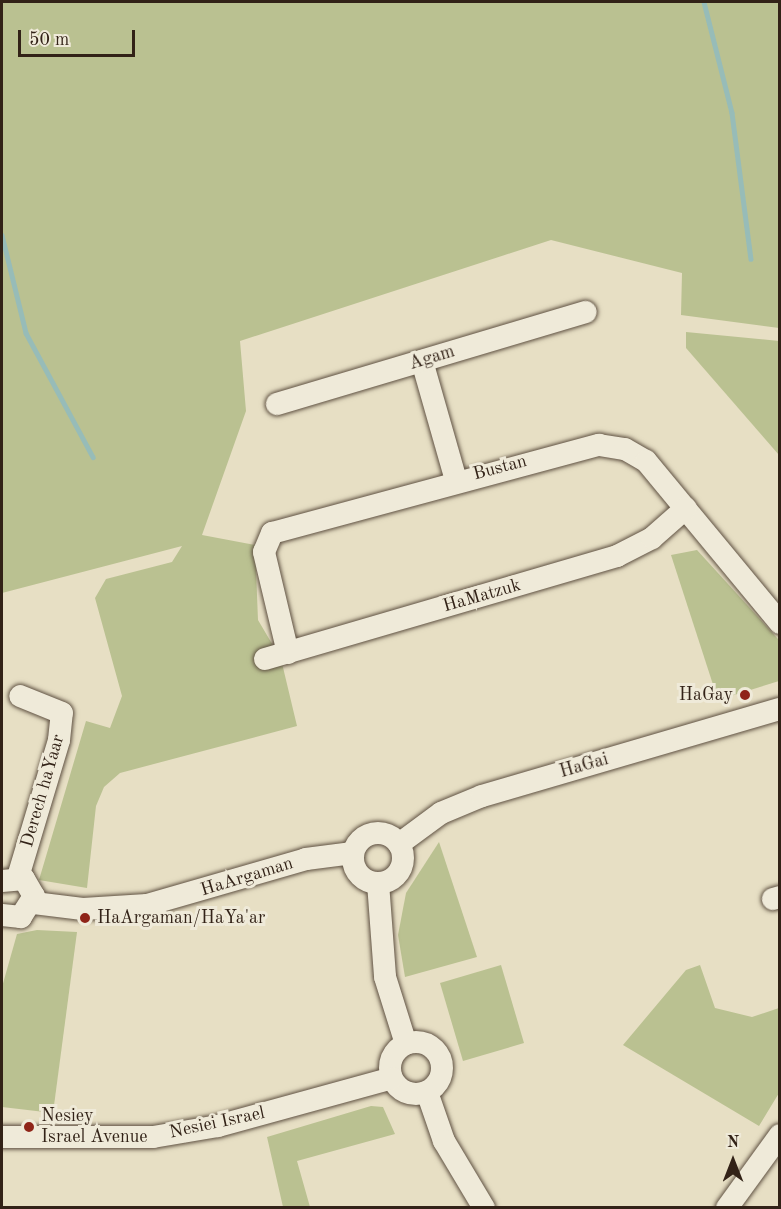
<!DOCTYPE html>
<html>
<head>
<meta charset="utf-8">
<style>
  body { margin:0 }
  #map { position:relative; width:781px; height:1209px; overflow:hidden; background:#e7dfc4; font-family:"Old Standard TT",serif }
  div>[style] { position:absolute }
  .green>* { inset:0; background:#bac191 }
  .stream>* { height:4.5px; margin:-2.25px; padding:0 2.25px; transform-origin:2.25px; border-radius:2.25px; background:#97bcb8 }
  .roads { filter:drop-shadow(0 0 2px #5f5142) drop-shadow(0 0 2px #5f5142) }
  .minor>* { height:22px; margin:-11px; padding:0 11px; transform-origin:11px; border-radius:11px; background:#efead9 }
  .minor>.ring { margin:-11px; padding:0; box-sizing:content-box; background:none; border:22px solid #efead9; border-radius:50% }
  .dots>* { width:16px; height:16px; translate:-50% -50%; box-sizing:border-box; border:3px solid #efead9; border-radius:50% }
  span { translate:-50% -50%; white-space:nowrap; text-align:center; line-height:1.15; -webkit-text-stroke:6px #efead9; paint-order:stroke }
  .street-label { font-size:18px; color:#322217 }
  .poi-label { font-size:18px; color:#322217 }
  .right { translate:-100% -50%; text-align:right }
  .left { translate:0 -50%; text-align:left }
  .frame { position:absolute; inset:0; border:3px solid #322217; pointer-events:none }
  .north { position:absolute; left:703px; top:1131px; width:60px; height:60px; -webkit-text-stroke:4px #efead9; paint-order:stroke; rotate:0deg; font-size:16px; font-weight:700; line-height:24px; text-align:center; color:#322217 }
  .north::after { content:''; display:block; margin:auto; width:21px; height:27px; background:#322217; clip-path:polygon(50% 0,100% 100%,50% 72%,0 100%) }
  .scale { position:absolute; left:18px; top:30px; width:117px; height:27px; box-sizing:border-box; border:3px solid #322217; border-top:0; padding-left:8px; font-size:18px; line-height:21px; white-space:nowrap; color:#322217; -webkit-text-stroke:4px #efead9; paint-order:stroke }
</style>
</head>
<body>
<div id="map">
  <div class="green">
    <i style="clip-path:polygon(2px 2px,779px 2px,779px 328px,681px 315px,682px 273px,551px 240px,240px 341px,246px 411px,202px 535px,255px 545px,258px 620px,281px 659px,297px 726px,120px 773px,104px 787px,96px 806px,87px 888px,39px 880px,86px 721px,110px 728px,122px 696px,95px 598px,106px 579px,172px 562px,182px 546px,2px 593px)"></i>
    <i style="clip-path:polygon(686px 332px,779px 341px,779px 455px,686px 348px)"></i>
    <i style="clip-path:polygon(697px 550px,778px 639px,779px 681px,718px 700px,671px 555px)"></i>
    <i style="clip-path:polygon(439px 842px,477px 957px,405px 977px,398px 935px,406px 893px)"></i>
    <i style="clip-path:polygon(37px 930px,77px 932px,53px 1113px,2px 1107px,2px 987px,17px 934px)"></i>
    <i style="clip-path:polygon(501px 965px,524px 1043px,463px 1061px,440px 983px)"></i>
    <i style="clip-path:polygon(700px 965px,715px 1008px,752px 1017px,779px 1008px,779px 1093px,759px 1126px,623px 1045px,686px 970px)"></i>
    <i style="clip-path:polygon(371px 1106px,383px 1107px,395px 1134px,297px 1161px,310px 1207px,283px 1207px,267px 1137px)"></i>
  </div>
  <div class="stream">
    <i style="left:704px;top:2px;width:114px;rotate:75.8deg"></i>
    <i style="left:732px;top:113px;width:147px;rotate:82.6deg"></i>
    <i style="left:2px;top:235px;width:101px;rotate:76.2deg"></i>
    <i style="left:26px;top:333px;width:141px;rotate:61.6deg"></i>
  </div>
  <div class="roads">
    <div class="minor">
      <i style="left:422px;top:361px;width:124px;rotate:74.1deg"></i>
      <i style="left:277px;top:404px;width:322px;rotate:-16.6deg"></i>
      <i style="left:288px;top:653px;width:104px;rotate:-103.4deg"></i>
      <i style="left:264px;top:552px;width:21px;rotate:-67deg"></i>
      <i style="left:272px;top:533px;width:339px;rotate:-15.1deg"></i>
      <i style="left:599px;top:445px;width:26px;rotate:9deg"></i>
      <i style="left:625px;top:449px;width:24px;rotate:30deg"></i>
      <i style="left:646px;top:461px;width:210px;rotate:50.4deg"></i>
      <i style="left:265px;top:659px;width:367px;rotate:-16.3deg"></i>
      <i style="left:617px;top:556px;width:39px;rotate:-27deg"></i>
      <i style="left:652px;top:538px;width:45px;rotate:-41.4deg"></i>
      <i class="ring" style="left:353px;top:833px;width:28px;height:28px"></i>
      <i style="left:399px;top:844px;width:52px;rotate:-36.4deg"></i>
      <i style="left:441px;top:813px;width:44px;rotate:-22.5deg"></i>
      <i style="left:482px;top:796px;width:310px;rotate:-16.3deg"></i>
      <i style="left:18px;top:877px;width:143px;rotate:-73.3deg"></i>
      <i style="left:59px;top:740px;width:27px;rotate:-84deg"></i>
      <i style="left:62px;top:713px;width:45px;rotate:-158deg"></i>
      <i style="left:2px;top:881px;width:22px;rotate:-5deg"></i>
      <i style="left:24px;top:879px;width:20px;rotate:60deg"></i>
      <i style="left:34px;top:896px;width:25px;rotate:122deg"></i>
      <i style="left:21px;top:917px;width:19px;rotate:-174deg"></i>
      <i style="left:378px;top:883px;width:94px;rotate:85.7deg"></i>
      <i style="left:385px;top:977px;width:70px;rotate:72.6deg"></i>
      <i style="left:773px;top:899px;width:7px;rotate:-16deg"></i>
      <i style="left:34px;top:903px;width:49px;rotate:7deg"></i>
      <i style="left:83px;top:909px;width:64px;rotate:-3.6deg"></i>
      <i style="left:147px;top:905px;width:166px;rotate:-16.1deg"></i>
      <i style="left:306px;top:859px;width:47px;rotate:-7.3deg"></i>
      <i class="ring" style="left:390px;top:1042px;width:30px;height:30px"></i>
      <i style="left:427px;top:1092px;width:52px;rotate:70.9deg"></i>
      <i style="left:444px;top:1141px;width:78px;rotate:59.2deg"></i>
      <i style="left:2px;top:1137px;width:151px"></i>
      <i style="left:153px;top:1137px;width:66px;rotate:-9.6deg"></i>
      <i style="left:218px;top:1126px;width:180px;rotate:-15.4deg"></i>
      <i style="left:727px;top:1208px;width:90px;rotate:-54deg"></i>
    </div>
  </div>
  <div class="dots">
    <i style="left:745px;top:695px;background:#8f2418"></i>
    <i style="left:85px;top:918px;background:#8f2418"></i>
    <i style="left:29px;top:1127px;background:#8f2418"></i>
  </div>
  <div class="street-label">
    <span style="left:432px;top:358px;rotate:-17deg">Agam</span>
    <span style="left:500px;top:468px;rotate:-15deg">Bustan</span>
    <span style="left:482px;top:596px;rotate:-16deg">HaMatzuk</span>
    <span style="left:584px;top:766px;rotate:-16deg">HaGai</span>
    <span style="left:43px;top:791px;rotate:-74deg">Derech haYaar</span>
    <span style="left:247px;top:877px;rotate:-17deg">HaArgaman</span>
    <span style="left:217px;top:1123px;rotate:-12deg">Nesiei Israel</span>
  </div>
  <div class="poi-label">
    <span class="right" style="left:733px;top:695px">HaGay</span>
    <span class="left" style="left:97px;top:918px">HaArgaman/HaYa'ar</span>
    <span class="left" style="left:41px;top:1127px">Nesiey<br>Israel Avenue</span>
  </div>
  <div class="frame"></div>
  <div class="north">N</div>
  <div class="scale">50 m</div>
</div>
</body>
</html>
